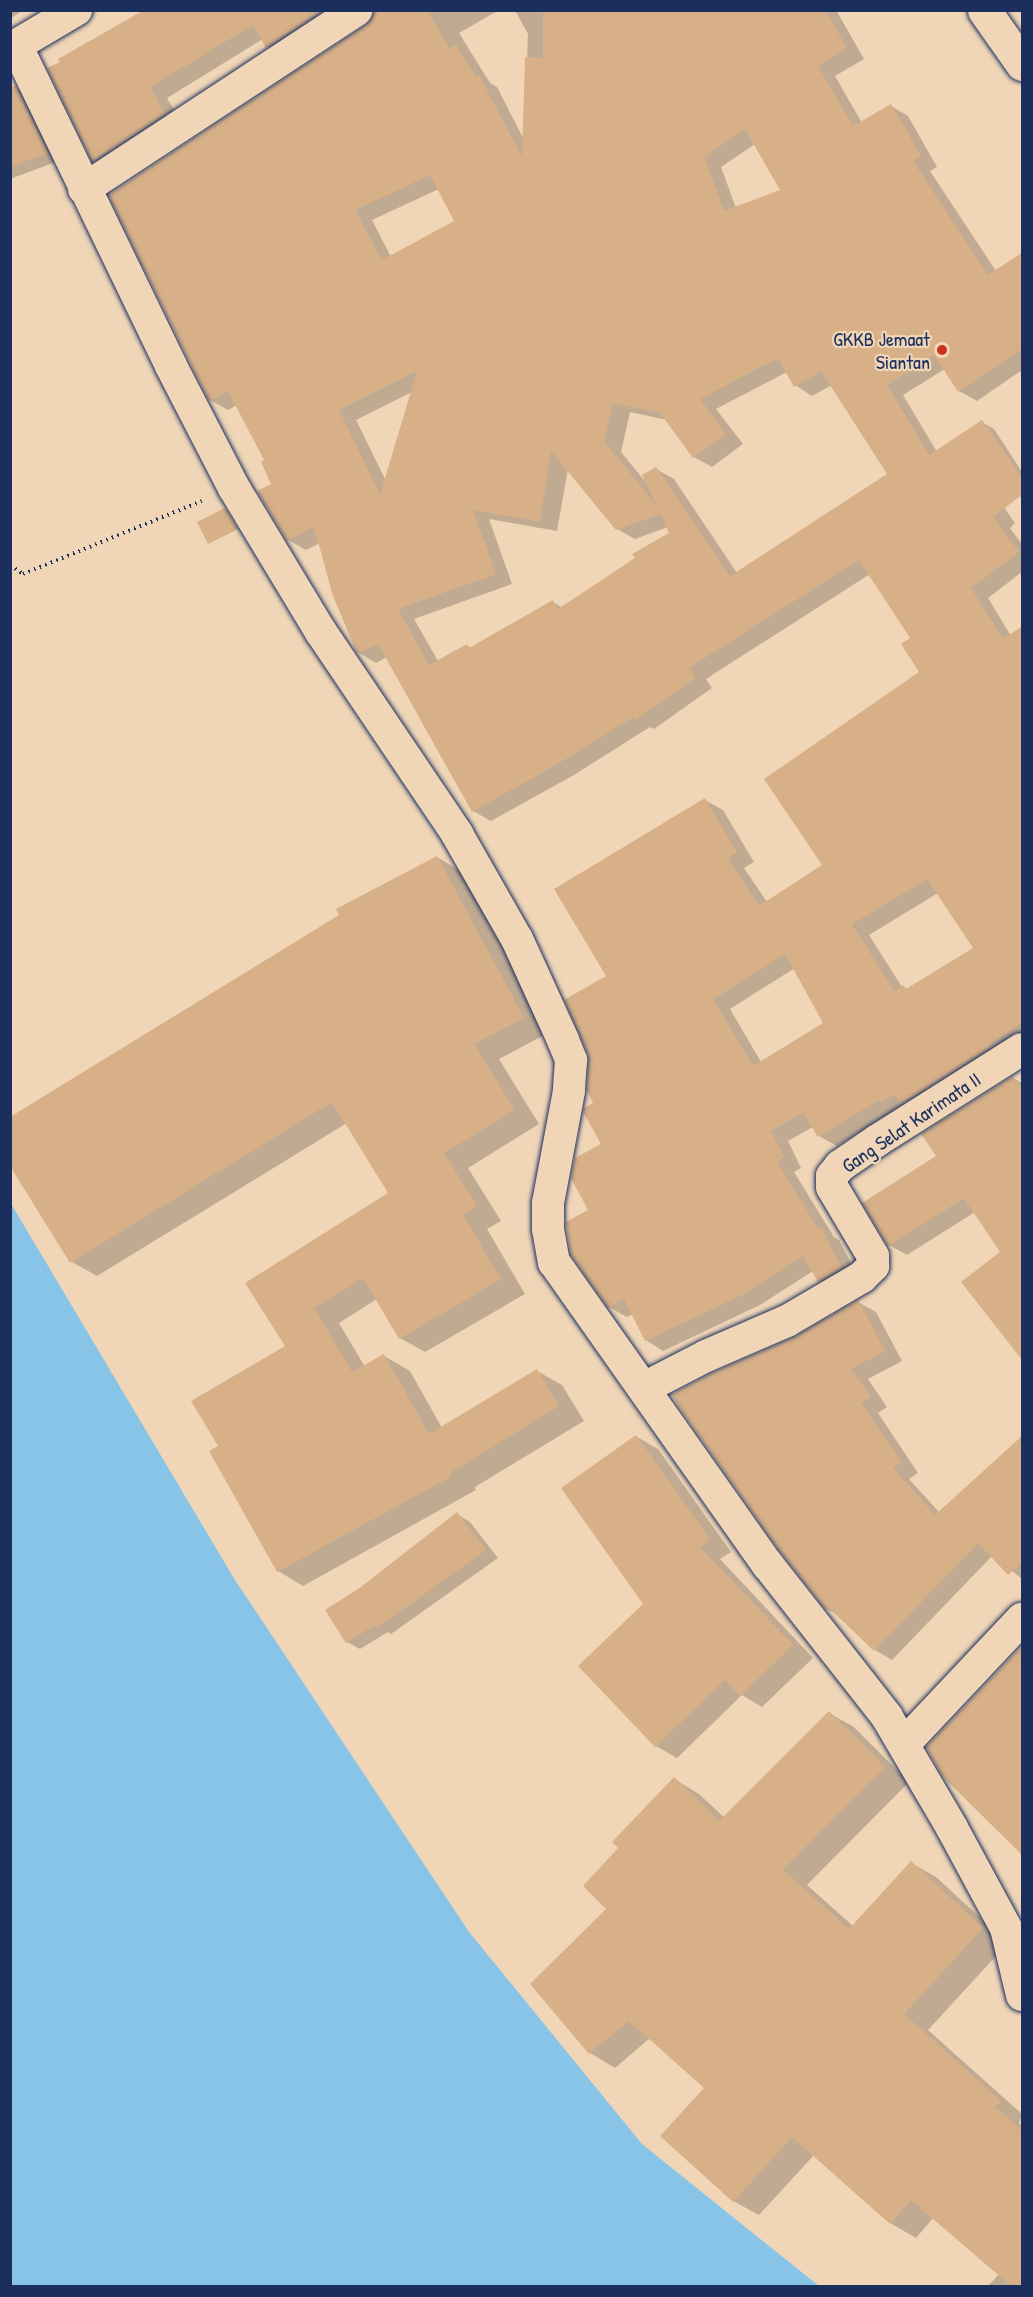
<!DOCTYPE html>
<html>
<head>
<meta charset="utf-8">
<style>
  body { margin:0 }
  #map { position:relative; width:1033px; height:2297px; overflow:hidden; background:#f0d6b7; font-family:"Patrick Hand",sans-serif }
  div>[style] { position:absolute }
  .water>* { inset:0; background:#88c4e8 }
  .shadow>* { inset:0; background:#0003 }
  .building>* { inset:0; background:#d7b088 }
  .path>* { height:4px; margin-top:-2px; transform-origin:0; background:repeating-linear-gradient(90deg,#1b2f5e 0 1.5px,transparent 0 6px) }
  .roads { filter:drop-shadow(0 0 2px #1b2f5e) drop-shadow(0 0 2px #1b2f5e) }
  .minor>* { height:32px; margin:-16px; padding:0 16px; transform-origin:16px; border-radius:16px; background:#f0d6b7 }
  .trunk>* { height:33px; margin:-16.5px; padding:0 16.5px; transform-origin:16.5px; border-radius:16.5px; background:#f0d6b7 }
  .dots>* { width:16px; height:16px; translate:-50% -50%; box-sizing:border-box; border:3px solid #f0d6b7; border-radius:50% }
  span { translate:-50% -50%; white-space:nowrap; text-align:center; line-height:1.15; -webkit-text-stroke:4.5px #f0d6b7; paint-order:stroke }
  .poi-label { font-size:20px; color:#1b2f5e }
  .right { translate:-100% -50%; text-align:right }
  .street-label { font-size:20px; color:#1b2f5e }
  .frame { position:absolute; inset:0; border:12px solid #1b2f5e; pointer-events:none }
</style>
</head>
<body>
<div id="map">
  <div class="water">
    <i style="clip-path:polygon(10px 1202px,235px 1580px,469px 1932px,642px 2144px,819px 2286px,11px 2286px)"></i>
  </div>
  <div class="shadow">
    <i style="clip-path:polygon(10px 10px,23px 10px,10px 19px)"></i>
    <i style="clip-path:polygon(147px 10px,355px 10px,285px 57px,267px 46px,263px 39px,167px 98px,182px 124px,111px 171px,94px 161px)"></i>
    <i style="clip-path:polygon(evenodd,375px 10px,499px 10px,459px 33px,490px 83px,497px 87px,524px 140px,528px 34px,515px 10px,836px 10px,864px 59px,835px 76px,862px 123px,891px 106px,908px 116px,937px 167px,930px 171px,996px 271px,1022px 256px,1022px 370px,977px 401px,959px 391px,945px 369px,903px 395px,937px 452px,966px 454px,1015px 523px,1010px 528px,1022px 544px,1022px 572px,988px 598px,1011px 636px,1022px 628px,1022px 1044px,899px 1112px,896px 1110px,837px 1146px,819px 1136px,813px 1127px,788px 1141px,801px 1168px,794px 1172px,834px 1237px,839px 1240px,859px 1278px,837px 1291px,819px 1281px,813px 1271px,760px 1305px,663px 1351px,646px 1340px,633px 1314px,627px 1317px,609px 1307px,590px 1211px,603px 1144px,595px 1104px,608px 976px,705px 800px,723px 810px,754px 862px,744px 868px,767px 902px,824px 865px,921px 672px,913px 638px,870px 574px,706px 679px,712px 688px,654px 729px,650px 727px,574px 775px,491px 821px,473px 811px,387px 657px,376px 663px,358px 652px,320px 543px,306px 550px,288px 540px,266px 461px,237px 405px,228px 410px,210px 400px,375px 10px,755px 144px,782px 190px,736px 208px,721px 167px,755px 144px,375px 10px,439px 189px,456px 221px,391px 257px,372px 220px,439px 189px,375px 10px,787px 372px,795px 385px,812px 396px,832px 385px,889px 475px,737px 573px,674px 479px,656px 469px,648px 485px,621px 452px,630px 412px,667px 420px,694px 457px,712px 467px,743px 444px,716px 409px,787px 372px,375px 10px,412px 392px,386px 481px,356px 420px,412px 392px,375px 10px,568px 469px,617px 529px,635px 539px,668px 527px,671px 533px,563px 608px,553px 602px,471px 648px,467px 645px,438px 661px,414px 619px,512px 584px,489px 519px,557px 531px,568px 469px,375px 10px,938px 893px,975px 948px,908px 989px,902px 987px,869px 935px,938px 893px,375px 10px,795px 968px,825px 1023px,761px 1062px,730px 1009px,795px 968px)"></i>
    <i style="clip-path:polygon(10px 86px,29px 95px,61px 160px,10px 179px)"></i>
    <i style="clip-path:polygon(982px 422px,994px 429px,1022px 472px,1022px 498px,955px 440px)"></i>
    <i style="clip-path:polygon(437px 857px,462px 872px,548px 1033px,499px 1059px,539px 1124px,468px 1168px,501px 1221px,487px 1229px,525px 1294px,425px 1352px,400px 1338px,377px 1299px,339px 1323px,365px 1367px,384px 1356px,410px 1371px,442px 1428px,537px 1371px,562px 1385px,584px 1421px,475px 1487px,476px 1490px,303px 1586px,278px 1571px,220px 1447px,390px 1193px,347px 1123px,97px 1276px,72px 1262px)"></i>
    <i style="clip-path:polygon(1013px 1078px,1022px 1083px,1022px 1359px,1002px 1252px,975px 1212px,907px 1255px,889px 1245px,938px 1157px)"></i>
    <i style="clip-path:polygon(858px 1302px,876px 1312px,902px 1361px,868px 1379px,887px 1407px,878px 1413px,918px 1473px,909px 1479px,939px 1512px,1022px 1437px,1022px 1579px,993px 1555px,892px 1660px,875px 1650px,839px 1616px,827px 1609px,795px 1339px)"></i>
    <i style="clip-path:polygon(637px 1437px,658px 1449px,731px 1552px,720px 1559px,813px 1658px,762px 1707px,742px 1695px,677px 1758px,656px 1746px)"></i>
    <i style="clip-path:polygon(457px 1514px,470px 1522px,498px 1558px,391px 1634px,388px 1632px,360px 1649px,347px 1642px,361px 1588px)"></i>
    <i style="clip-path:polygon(829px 1713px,854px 1727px,909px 1782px,807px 1885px,853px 1926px,911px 1863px,936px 1877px,1008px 1943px,928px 2030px,1022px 2114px,1019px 2123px,1022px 2126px,1022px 2286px,988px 2286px,999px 2274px,934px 2217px,916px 2238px,890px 2223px,814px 2155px,759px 2215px,733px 2201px,706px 2088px,650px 2038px,615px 2068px,590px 2053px,608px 1909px,620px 1848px,674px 1779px,699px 1794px,725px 1818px)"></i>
  </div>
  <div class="building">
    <i style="clip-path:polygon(144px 10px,322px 10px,266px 48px,253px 25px,150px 87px,165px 114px,92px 162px,47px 68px,60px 62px,58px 59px)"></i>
    <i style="clip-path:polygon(evenodd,374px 10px,427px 10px,449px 48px,456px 45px,476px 77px,479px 75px,522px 157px,525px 57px,543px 58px,543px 13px,548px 13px,548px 10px,825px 10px,847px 48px,818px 66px,853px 126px,891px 104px,921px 156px,913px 161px,988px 275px,1023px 252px,1023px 349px,958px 392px,934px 355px,887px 385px,929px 455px,982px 420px,1023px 479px,1023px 494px,993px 517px,1019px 552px,971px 588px,1003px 639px,1023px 626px,1023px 1022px,991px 1043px,993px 1046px,901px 1104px,894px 1094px,881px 1103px,879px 1100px,818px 1137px,803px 1113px,771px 1131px,784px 1157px,777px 1162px,819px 1230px,821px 1228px,842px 1268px,818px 1282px,803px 1256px,742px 1295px,645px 1341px,624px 1299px,608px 1308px,571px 1255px,566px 1222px,588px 1210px,571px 1178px,575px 1158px,601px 1144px,583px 1112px,584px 1108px,593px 1103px,587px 1091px,588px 1054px,564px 1000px,606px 976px,554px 889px,705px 798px,737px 852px,728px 858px,759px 906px,822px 865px,764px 779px,919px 672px,901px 644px,910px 638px,859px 560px,689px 668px,696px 678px,635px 720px,633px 717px,556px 765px,472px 812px,378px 644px,357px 653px,333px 596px,314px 527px,287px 541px,257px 491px,271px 484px,261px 462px,264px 460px,228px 391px,209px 401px,108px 195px,366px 25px,374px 10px,745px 129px,780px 190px,724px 211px,704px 157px,745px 129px,374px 10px,430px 175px,454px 221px,382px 260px,355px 210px,430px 175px,374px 10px,778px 358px,794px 387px,821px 371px,887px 474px,730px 576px,656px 467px,642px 475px,657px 506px,604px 441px,613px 403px,660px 413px,693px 458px,726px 434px,700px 399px,778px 358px,374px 10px,417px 371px,380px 495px,339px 410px,417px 371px,374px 10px,551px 451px,616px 530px,661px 514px,669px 533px,632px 554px,635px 558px,558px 609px,553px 600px,469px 648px,467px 644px,429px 665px,398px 609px,496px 574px,473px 510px,540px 522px,551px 451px,374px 10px,927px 879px,973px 948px,906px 989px,903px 985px,894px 991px,852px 924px,927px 879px,374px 10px,785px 954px,823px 1023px,753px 1066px,713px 999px,785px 954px)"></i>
    <i style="clip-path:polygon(16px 85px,48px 153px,10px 167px,10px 88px)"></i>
    <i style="clip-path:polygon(225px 508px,238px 529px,208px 544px,197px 522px)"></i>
    <i style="clip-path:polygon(437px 856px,524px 1018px,474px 1044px,515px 1110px,444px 1153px,477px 1206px,463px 1215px,501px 1279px,399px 1339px,363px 1278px,314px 1308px,352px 1372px,384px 1354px,429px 1434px,537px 1369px,559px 1406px,450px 1473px,452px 1476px,277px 1572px,209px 1451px,218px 1446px,191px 1401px,285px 1346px,245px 1283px,388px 1193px,332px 1102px,70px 1263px,10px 1166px,10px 1117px,339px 915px,336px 909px)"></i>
    <i style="clip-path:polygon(1013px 1076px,1023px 1090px,1023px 1361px,961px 1282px,1000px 1252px,964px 1198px,888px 1246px,862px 1203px,936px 1156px,921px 1134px)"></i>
    <i style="clip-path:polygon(858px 1300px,885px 1351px,851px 1369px,871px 1397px,861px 1403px,902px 1462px,893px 1468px,935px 1515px,1023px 1435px,1023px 1562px,1008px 1575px,978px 1543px,874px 1651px,828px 1607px,826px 1610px,782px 1554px,679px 1407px,672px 1394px,714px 1372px,794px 1337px)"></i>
    <i style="clip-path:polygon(636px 1435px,710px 1539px,700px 1547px,793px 1645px,740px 1696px,725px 1680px,655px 1747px,578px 1666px,643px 1604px,561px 1488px)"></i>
    <i style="clip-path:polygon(457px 1512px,486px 1550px,377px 1628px,375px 1625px,346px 1643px,325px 1610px,361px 1587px)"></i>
    <i style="clip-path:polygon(1023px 1645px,1023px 1856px,943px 1777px,926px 1747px)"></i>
    <i style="clip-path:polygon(829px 1711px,885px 1767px,783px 1870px,849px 1929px,911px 1861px,983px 1928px,904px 2014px,1001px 2101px,995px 2107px,1023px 2131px,1023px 2286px,1011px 2286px,911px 2200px,890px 2224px,792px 2137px,733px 2202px,660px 2136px,704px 2088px,629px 2021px,589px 2054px,530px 1984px,606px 1909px,583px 1886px,618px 1848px,612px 1842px,674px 1777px,719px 1821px)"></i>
  </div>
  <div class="path">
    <i style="left:10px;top:565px;width:16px;rotate:35deg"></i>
    <i style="left:23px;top:574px;width:193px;rotate:-22.2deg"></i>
  </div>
  <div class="roads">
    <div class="minor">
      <i style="left:17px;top:47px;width:354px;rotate:64.2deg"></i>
      <i style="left:171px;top:366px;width:137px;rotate:62.7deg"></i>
      <i style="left:234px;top:488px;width:168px;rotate:58.9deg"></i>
      <i style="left:321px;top:632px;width:244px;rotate:56deg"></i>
      <i style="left:457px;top:834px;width:121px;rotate:60.3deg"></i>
      <i style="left:517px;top:939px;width:111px;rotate:65.5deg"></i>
      <i style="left:563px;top:1040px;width:22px;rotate:68deg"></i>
      <i style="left:571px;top:1060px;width:31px;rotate:94deg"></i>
      <i style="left:569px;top:1091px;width:114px;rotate:100.6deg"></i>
      <i style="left:548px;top:1203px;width:26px;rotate:90deg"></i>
      <i style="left:548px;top:1229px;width:34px;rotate:80deg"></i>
      <i style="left:554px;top:1262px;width:371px;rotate:54.8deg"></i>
      <i style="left:768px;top:1565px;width:193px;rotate:51.9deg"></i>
      <i style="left:887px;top:1717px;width:129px;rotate:59.6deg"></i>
      <i style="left:952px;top:1828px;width:114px;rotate:61.6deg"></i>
      <i style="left:1006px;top:1928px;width:69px;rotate:76.6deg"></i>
      <i style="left:10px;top:49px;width:77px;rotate:-30.6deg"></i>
      <i style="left:84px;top:189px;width:326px;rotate:-33.3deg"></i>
      <i style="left:644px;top:1388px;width:70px;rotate:-27.3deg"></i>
      <i style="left:706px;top:1356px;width:88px;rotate:-23.4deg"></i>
      <i style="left:787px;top:1321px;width:87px;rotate:-30.4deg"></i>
      <i style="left:862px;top:1277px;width:16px;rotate:-45deg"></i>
      <i style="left:873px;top:1266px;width:10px;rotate:-90deg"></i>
      <i style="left:873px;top:1256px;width:80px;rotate:-120.7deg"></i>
      <i style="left:832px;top:1187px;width:11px;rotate:-90deg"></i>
      <i style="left:832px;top:1176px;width:13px;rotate:-51deg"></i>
      <i style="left:840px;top:1166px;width:46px;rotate:-34.4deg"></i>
      <i style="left:878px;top:1140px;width:170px;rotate:-32.3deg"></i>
      <i style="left:904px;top:1744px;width:172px;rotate:-46.7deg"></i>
    </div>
    <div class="trunk">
      <i style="left:984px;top:10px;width:66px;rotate:54.9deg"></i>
    </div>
  </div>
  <div class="dots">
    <i style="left:942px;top:350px;background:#c8321e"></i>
  </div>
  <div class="poi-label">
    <span class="right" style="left:930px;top:350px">GKKB Jemaat<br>Siantan</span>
  </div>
  <div class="street-label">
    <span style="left:911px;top:1122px;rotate:-34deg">Gang Selat Karimata II</span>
  </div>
  <div class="frame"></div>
</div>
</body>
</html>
